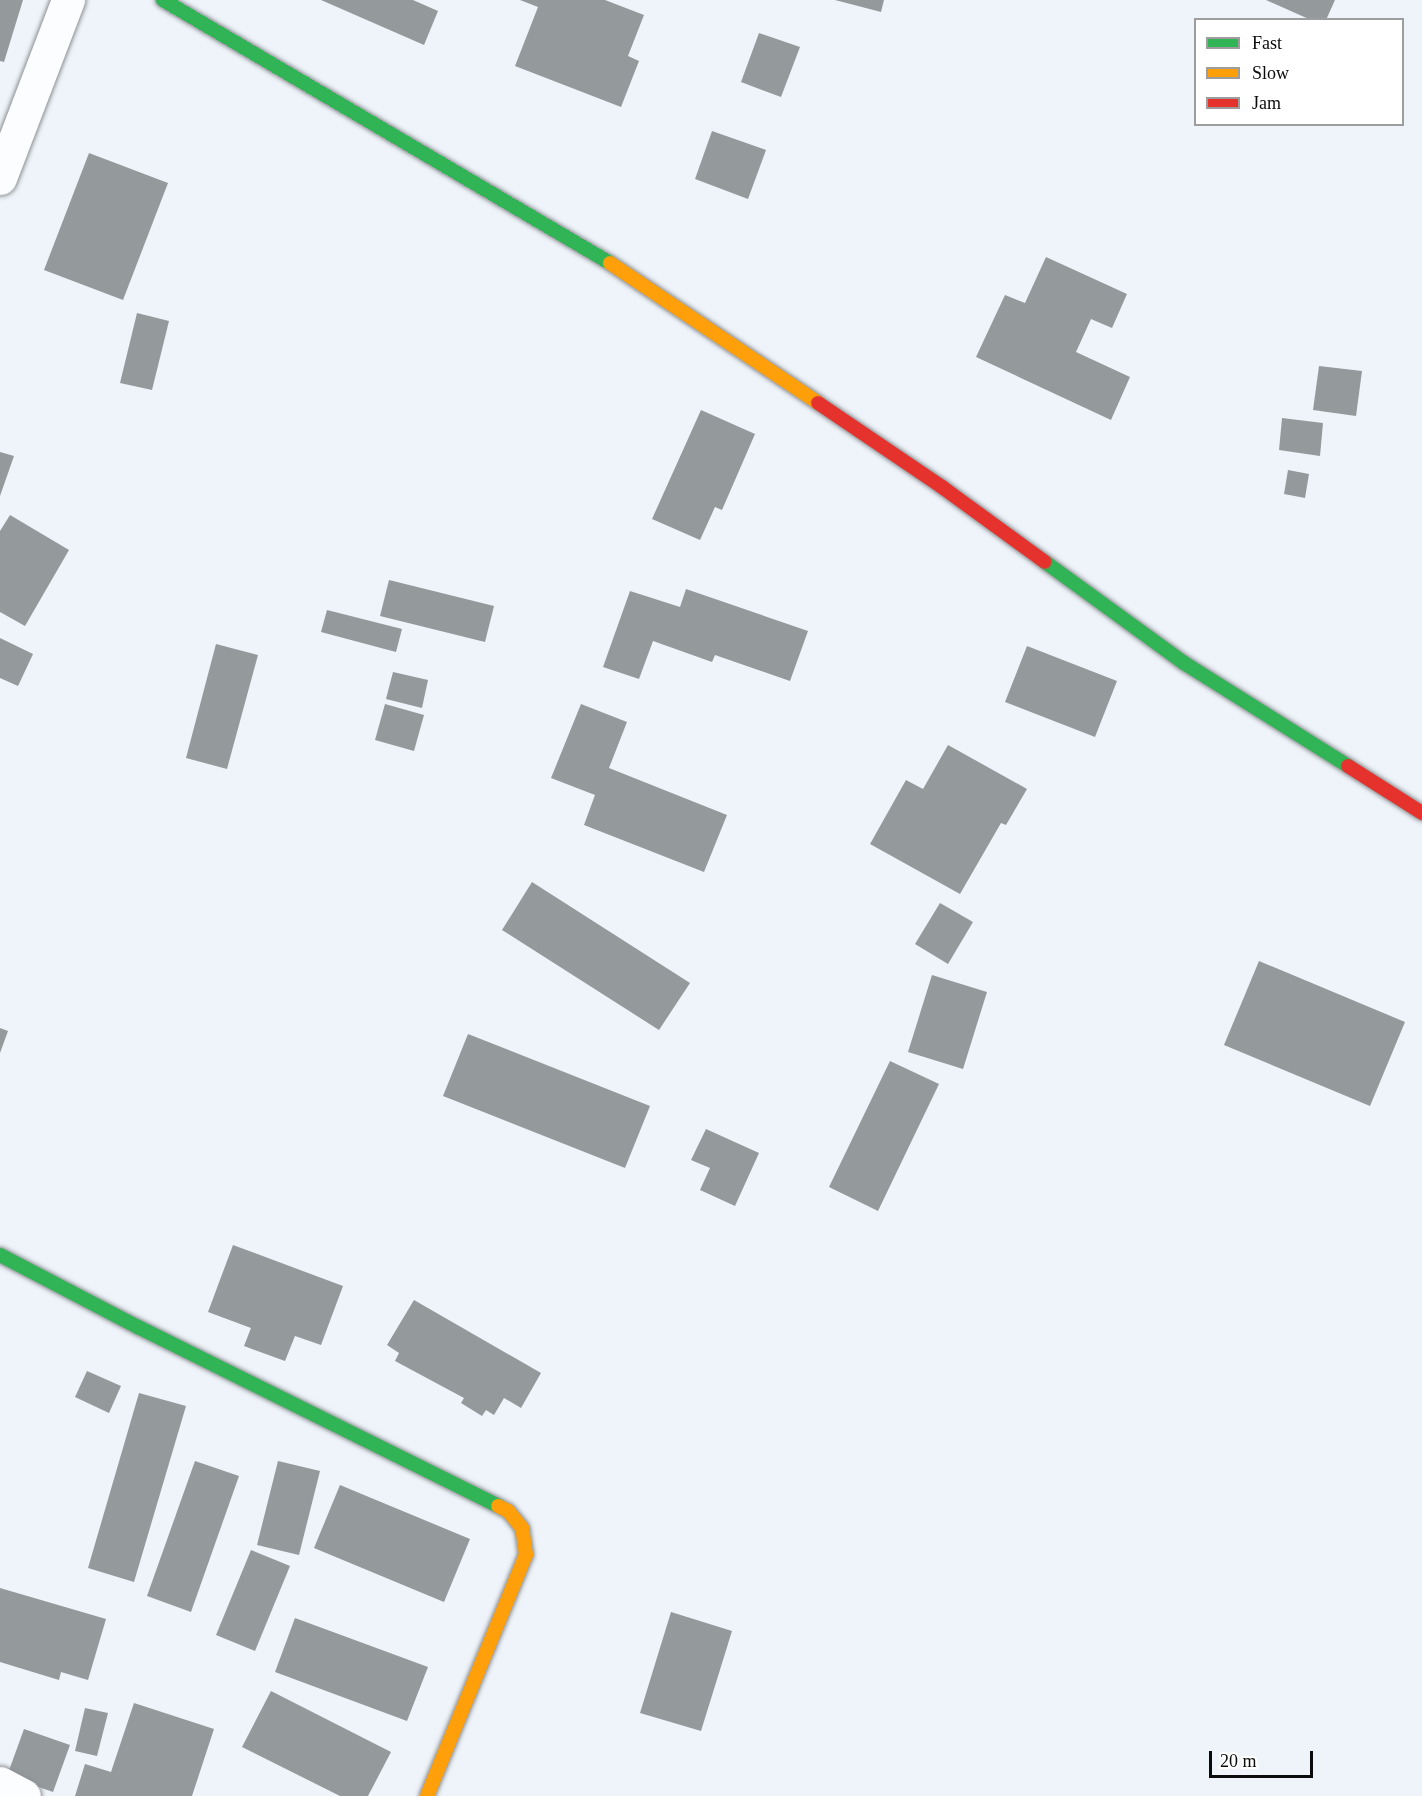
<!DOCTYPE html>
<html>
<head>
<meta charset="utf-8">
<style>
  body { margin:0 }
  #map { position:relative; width:1422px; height:1796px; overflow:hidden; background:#eef4fa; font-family:Georgia,serif }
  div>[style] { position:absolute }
  .building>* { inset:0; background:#94999c }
  .roads { filter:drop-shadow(0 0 2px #8d9093) drop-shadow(0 0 2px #8d9093) }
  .street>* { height:33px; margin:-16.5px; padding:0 16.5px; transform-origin:16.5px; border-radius:16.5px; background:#fcfdfe }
  .fast>* { height:14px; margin:-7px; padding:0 7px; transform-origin:7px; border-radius:7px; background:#30b455 }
  .slow>* { height:14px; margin:-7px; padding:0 7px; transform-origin:7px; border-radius:7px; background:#ff9f0a }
  .jam>* { height:14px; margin:-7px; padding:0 7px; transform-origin:7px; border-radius:7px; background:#e5322d }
  span { translate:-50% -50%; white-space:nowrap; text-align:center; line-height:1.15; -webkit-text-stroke:6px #fff; paint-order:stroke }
  .legend { position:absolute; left:1194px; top:18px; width:210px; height:108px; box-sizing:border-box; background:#fff; border:2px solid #9d9d9d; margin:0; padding:8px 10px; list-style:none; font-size:18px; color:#0b0b0b }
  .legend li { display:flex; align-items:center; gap:12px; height:30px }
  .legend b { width:30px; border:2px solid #9d9d9d }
  .scale { position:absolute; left:1209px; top:1751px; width:104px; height:27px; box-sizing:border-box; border:3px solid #0b0b0b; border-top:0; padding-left:8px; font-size:18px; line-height:21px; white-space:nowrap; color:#0b0b0b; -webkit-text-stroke:4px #fff; paint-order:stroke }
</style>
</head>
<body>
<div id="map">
  <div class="building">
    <i style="clip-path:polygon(0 0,23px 0,4px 62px,0 61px)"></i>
    <i style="clip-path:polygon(321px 0,413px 0,438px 11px,424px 45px)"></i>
    <i style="clip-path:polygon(520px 0,605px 0,644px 15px,628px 56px,639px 61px,621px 107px,515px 66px,538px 7px)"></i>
    <i style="clip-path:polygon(835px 0,884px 0,881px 12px)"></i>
    <i style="clip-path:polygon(1266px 0,1335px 0,1326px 20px,1311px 20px)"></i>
    <i style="clip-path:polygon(759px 33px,800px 47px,781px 97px,741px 82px)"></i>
    <i style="clip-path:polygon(712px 131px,766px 150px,748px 199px,695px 179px)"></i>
    <i style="clip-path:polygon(89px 153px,168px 183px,123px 300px,44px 270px)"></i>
    <i style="clip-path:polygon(1046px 257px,1127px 294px,1112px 328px,1091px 319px,1076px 352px,1130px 377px,1111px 420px,976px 357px,1005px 295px,1025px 303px)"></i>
    <i style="clip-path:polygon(137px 313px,169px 321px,152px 390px,120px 383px)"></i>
    <i style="clip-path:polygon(1319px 366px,1362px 371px,1356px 416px,1313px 410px)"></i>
    <i style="clip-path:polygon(701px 410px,755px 434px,722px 510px,715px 507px,700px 540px,652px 519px)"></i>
    <i style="clip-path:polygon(1282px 418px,1323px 423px,1320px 456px,1279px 450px)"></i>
    <i style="clip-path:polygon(0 452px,14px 456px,0 496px)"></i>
    <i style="clip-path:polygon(1288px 470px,1309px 474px,1305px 498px,1284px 494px)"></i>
    <i style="clip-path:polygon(10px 515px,69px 550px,25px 626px,0 612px,0 531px)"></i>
    <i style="clip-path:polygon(389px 580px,494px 606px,485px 642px,380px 616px)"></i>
    <i style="clip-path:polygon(686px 589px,808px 631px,790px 681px,715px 655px,712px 662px,653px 641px,639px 679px,603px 667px,630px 591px,680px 607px)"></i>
    <i style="clip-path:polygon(327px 610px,402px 629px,396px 652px,321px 632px)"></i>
    <i style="clip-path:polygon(0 638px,33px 654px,18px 686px,0 678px)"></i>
    <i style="clip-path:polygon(216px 644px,258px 655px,227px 769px,186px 758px)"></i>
    <i style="clip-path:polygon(1027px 646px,1117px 681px,1095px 737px,1005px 702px)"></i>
    <i style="clip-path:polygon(393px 672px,428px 680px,422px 708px,386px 699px)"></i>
    <i style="clip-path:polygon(385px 704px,424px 715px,414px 751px,375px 740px)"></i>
    <i style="clip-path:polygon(581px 704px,627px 722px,609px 768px,727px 815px,704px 872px,584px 825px,595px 795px,551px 778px)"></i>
    <i style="clip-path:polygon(948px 745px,1027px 789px,1006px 825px,1001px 823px,960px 894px,870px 844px,906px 780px,923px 789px)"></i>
    <i style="clip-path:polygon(532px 882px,690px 983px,659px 1030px,502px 930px)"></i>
    <i style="clip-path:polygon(940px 903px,973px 922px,948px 964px,915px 944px)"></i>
    <i style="clip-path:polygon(1259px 961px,1405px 1022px,1370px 1106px,1224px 1045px)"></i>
    <i style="clip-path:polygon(932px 975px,987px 992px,963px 1069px,908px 1052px)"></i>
    <i style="clip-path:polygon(0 1028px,8px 1031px,0 1053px)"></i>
    <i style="clip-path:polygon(468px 1034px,650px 1106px,625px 1168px,443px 1096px)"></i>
    <i style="clip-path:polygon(890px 1061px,939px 1084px,878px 1211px,829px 1187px)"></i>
    <i style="clip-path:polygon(706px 1129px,759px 1153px,735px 1206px,700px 1190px,710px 1168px,691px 1160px)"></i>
    <i style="clip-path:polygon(233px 1245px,343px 1286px,321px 1345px,295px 1336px,285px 1361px,244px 1346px,251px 1328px,208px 1312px)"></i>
    <i style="clip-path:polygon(414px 1300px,541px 1373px,521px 1408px,504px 1398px,494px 1415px,486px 1410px,482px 1416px,461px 1403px,464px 1398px,395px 1361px,399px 1353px,387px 1345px)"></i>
    <i style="clip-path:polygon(87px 1371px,121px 1386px,109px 1413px,75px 1397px)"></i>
    <i style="clip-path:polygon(139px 1393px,186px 1406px,134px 1582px,88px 1568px)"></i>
    <i style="clip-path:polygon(195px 1461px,239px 1476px,191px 1612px,147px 1596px)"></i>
    <i style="clip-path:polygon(278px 1461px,320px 1471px,299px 1555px,257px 1545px)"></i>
    <i style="clip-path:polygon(340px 1485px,470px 1539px,444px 1602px,314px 1548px)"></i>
    <i style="clip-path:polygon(251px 1550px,290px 1566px,255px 1651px,216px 1635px)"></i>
    <i style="clip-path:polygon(0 1588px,106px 1619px,88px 1680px,61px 1672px,59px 1680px,0 1662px)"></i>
    <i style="clip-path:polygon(671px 1612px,732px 1631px,701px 1731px,640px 1713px)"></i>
    <i style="clip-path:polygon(295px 1618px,428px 1667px,407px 1721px,275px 1672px)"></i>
    <i style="clip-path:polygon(271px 1691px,391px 1752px,368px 1796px,340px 1796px,242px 1747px)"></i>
    <i style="clip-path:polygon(134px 1703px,214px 1729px,192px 1796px,75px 1796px,85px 1764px,111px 1772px)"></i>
    <i style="clip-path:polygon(85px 1708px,108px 1713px,97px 1756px,75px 1751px)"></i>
    <i style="clip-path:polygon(24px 1729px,70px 1745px,53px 1792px,7px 1776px)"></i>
  </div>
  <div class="roads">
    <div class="street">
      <i style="left:0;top:178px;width:191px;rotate:-69.1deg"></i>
      <i style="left:0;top:1783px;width:27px;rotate:28deg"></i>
    </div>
    <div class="fast">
      <i style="left:163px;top:0;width:519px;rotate:30.47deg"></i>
      <i style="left:1045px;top:562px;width:172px;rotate:36deg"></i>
      <i style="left:1184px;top:663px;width:194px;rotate:32.1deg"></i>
      <i style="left:0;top:1255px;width:156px;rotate:27.6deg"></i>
      <i style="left:138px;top:1327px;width:402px;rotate:26.4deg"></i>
    </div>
    <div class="slow">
      <i style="left:610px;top:263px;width:251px;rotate:33.9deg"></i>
      <i style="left:427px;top:1796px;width:261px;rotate:-67.7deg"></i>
      <i style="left:526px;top:1555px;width:27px;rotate:-98deg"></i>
      <i style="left:522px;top:1528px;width:22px;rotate:-129deg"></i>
      <i style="left:508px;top:1511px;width:11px;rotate:-153deg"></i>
    </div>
    <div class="jam">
      <i style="left:818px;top:403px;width:150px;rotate:34.1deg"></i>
      <i style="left:942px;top:487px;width:127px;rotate:36.1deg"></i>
      <i style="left:1348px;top:766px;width:88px;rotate:32.4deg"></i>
    </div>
  </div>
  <ul class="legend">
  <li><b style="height:8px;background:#30b455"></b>Fast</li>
  <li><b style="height:8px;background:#ff9f0a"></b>Slow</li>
  <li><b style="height:8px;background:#e5322d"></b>Jam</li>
  </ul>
  <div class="scale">20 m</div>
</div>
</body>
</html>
